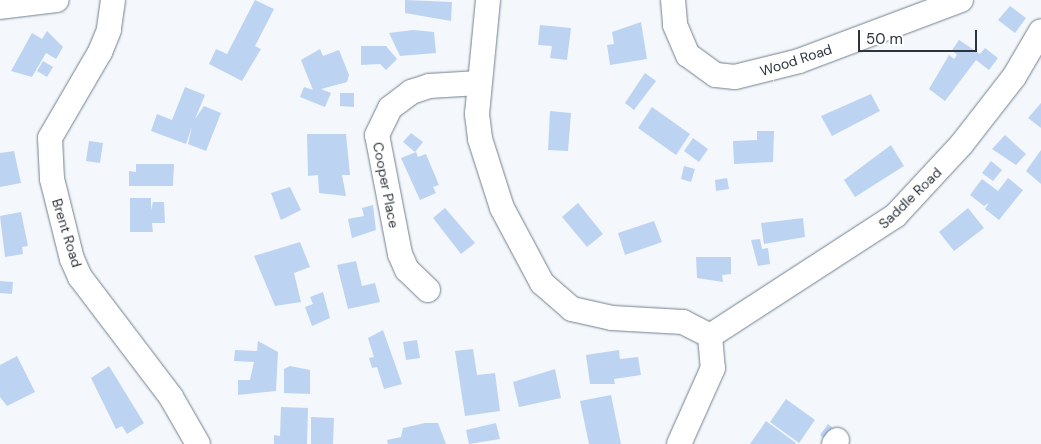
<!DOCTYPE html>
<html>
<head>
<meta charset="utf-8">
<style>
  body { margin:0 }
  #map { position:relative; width:1041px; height:444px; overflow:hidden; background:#f4f7fb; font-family:"DM Sans",sans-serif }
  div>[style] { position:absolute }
  .building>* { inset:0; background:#bcd4f2 }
  .roads { filter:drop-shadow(0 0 1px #718091) drop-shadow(0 0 1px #718091) }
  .minor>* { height:24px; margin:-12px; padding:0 12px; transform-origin:12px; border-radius:12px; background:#fff }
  span { translate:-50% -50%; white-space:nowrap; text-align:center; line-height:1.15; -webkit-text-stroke:5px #fff; paint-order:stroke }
  .street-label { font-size:14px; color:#2d343b }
  .scale { position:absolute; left:858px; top:30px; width:119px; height:22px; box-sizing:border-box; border:2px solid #2d343b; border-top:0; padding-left:6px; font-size:15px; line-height:18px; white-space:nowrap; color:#2d343b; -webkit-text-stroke:4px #fff; paint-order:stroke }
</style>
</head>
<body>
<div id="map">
  <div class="building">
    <i style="clip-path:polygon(255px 0,274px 9px,255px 46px,261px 49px,242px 81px,209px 64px,216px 49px,227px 54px)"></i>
    <i style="clip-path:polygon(405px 0,452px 2px,451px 21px,405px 13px)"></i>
    <i style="clip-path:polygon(1010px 6px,1026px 18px,1015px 33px,998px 20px)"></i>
    <i style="clip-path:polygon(641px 22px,647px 59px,610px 65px,607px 45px,614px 44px,612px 32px)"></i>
    <i style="clip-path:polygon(540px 25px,571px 28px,567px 60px,550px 58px,552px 46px,538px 45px)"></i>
    <i style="clip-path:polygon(413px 30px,434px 32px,436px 53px,400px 56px,389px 33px)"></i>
    <i style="clip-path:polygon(47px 31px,63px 47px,56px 59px,46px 53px,32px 77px,11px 71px,32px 33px,42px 39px)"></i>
    <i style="clip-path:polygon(959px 40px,980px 54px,985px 48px,998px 58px,989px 70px,976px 60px,945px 101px,929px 89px,949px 55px,954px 59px,957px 55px,952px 50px)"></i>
    <i style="clip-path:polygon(361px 46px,386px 46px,397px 59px,386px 70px,380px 64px,361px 65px)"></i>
    <i style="clip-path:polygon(320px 49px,323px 56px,339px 50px,349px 75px,347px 82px,321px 89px,331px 93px,325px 107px,300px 97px,304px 87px,313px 90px,301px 60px)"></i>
    <i style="clip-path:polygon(43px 61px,53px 67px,47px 77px,37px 71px)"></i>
    <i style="clip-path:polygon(645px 73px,656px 81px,634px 110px,625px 103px)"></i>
    <i style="clip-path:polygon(185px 87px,205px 95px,195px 119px,204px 106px,221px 113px,206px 151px,188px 144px,192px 127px,186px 144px,151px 131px,157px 114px,172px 120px)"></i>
    <i style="clip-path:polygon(340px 93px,354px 93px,354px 107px,340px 106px)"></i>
    <i style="clip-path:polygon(871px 94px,880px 111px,832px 136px,821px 116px)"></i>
    <i style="clip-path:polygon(1041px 103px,1041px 128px,1028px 118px)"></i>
    <i style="clip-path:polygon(652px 107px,690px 134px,676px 155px,638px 128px)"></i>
    <i style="clip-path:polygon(550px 111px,571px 113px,568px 151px,548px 150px)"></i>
    <i style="clip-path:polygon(757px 131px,774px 131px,773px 162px,734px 164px,733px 141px,757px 140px)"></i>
    <i style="clip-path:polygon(411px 133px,423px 142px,415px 152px,403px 142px)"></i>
    <i style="clip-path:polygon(307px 134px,346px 134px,350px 175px,342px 175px,346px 196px,319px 193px,318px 175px,308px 176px)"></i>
    <i style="clip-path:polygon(1005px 135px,1026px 154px,1016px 165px,992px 149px)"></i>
    <i style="clip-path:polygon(693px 138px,708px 149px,699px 162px,684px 151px)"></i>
    <i style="clip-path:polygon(89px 141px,103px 143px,100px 163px,86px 161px)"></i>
    <i style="clip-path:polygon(891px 145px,904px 166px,855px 197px,844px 180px)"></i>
    <i style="clip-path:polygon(1041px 150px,1041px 184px,1026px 171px)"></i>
    <i style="clip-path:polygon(14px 151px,21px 183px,0 187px,0 153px)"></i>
    <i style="clip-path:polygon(416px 152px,418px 157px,426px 154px,439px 185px,433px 187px,436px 193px,420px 200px,401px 158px)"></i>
    <i style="clip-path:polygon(991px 161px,1002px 170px,993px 181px,982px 173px)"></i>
    <i style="clip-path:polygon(136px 164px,174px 164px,173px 186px,129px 186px,129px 171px,136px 172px)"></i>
    <i style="clip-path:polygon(684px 166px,695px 169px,691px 182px,681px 179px)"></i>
    <i style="clip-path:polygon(727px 178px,729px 189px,716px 191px,715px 180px)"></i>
    <i style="clip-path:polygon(1008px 178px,1023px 190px,999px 220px,985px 209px,989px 203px,984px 206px,970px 195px,982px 179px,998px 191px)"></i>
    <i style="clip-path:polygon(290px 187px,301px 210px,281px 220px,271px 193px)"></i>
    <i style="clip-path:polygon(130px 198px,151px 198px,151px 210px,153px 202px,164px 202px,165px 223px,152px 223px,153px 232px,130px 232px)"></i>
    <i style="clip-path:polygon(578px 203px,603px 234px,587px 247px,562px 217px)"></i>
    <i style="clip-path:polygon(373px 205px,376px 230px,352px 238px,348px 219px,364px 216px,362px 208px)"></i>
    <i style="clip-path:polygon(445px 208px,475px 243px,461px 254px,433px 218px)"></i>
    <i style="clip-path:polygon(968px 208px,984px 228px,954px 251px,939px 232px)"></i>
    <i style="clip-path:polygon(21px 212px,28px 246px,22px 247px,23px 254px,5px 257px,0 216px)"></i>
    <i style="clip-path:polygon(803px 218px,805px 237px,764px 244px,761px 223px)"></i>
    <i style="clip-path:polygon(654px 221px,662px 242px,625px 255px,618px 233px)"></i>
    <i style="clip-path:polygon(760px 239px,762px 249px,768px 248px,770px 264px,758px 266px,751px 240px)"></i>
    <i style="clip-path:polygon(300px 242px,310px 267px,294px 273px,301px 302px,275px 306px,254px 256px)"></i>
    <i style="clip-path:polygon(696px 257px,731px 257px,731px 274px,722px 275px,723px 282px,697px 278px)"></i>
    <i style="clip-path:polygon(356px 261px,362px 286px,375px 283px,380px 302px,348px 309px,337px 265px)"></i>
    <i style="clip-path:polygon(0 281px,13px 282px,12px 294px,0 293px)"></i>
    <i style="clip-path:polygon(323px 292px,330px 318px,312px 326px,305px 307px,313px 304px,310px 297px)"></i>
    <i style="clip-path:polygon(383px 330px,402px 384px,384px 389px,377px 367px,372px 368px,369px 358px,374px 357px,368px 338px)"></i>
    <i style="clip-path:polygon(417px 340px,420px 358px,406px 360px,403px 342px)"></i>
    <i style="clip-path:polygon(258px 341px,278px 352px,276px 391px,238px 395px,238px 380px,250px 380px,254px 362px,234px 361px,235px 350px,257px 351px)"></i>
    <i style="clip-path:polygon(473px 349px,477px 375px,495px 373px,500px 411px,465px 416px,455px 351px)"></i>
    <i style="clip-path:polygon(619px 350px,620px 359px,638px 357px,641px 375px,614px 379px,615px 384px,590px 384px,586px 355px)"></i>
    <i style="clip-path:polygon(17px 356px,35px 392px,7px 406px,0 397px,0 365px)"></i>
    <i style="clip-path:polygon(109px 366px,144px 423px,127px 434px,122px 426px,116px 429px,91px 378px)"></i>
    <i style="clip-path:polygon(290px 366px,310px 370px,310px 394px,284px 393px,284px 369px)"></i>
    <i style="clip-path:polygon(555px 369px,561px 398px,519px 407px,513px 382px)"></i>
    <i style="clip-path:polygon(611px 395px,621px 444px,589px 444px,580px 401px)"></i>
    <i style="clip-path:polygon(786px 399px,815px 420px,799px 443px,770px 422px)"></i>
    <i style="clip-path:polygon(281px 407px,308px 408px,307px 444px,274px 444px,274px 435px,280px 436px)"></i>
    <i style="clip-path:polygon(311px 417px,334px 418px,333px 444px,311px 444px)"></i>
    <i style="clip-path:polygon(766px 421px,796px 443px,795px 444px,750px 444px)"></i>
    <i style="clip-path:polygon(425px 423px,438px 423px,446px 444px,388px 444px,387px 440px,401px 437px,403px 428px)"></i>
    <i style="clip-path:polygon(496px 423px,500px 439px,469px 444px,466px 430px)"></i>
    <i style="clip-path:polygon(828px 424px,838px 432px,829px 443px,820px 435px)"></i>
  </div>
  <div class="roads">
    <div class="minor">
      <i style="left:113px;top:0;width:30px;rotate:98deg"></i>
      <i style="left:109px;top:30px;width:24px;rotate:112deg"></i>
      <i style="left:100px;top:52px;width:99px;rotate:120.2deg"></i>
      <i style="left:50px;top:138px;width:41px;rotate:87.2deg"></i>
      <i style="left:52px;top:179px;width:82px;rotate:76deg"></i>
      <i style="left:72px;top:259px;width:20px;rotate:66deg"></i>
      <i style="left:80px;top:277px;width:151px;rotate:52.8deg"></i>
      <i style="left:171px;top:397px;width:54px;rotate:60.1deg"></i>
      <i style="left:488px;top:0;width:115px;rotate:95.5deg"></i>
      <i style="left:477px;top:114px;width:25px;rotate:83deg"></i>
      <i style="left:480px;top:139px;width:72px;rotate:72.3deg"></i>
      <i style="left:502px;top:208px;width:85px;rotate:61.9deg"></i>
      <i style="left:542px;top:283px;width:40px;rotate:41deg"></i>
      <i style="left:572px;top:309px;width:41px;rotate:12.7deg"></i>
      <i style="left:612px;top:318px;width:71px;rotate:3.2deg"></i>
      <i style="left:683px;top:322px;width:30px;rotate:27deg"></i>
      <i style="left:710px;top:336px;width:32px;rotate:85deg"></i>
      <i style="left:713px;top:368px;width:83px;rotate:114.1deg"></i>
      <i style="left:673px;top:0;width:25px;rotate:85deg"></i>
      <i style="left:675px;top:25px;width:33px;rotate:67deg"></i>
      <i style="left:688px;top:55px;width:34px;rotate:36deg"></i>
      <i style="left:716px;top:75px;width:19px;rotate:6deg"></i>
      <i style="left:735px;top:77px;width:66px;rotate:-14deg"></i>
      <i style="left:799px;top:61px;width:173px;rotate:-20.6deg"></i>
      <i style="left:0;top:7px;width:57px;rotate:-7deg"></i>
      <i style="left:428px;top:290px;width:29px;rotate:-136deg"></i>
      <i style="left:407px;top:270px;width:17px;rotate:-114deg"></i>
      <i style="left:400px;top:254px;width:121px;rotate:-100.9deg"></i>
      <i style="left:377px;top:135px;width:30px;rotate:-64deg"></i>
      <i style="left:390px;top:108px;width:26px;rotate:-37deg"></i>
      <i style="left:411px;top:92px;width:19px;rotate:-18deg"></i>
      <i style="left:429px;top:86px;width:50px;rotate:-3.4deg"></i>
      <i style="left:710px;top:336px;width:221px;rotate:-33deg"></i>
      <i style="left:895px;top:216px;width:97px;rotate:-47.1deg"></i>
      <i style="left:961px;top:145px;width:86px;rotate:-52.1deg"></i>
      <i style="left:1014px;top:77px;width:53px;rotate:-59.6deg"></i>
      <i style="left:834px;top:444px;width:5px;rotate:-53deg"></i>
    </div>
  </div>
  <div class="street-label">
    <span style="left:796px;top:60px;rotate:-18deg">Wood Road</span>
    <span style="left:386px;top:185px;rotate:79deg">Cooper Place</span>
    <span style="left:910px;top:198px;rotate:-44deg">Saddle Road</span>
    <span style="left:67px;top:233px;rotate:73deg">Brent Road</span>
  </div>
  <div class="scale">50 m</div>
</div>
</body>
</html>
